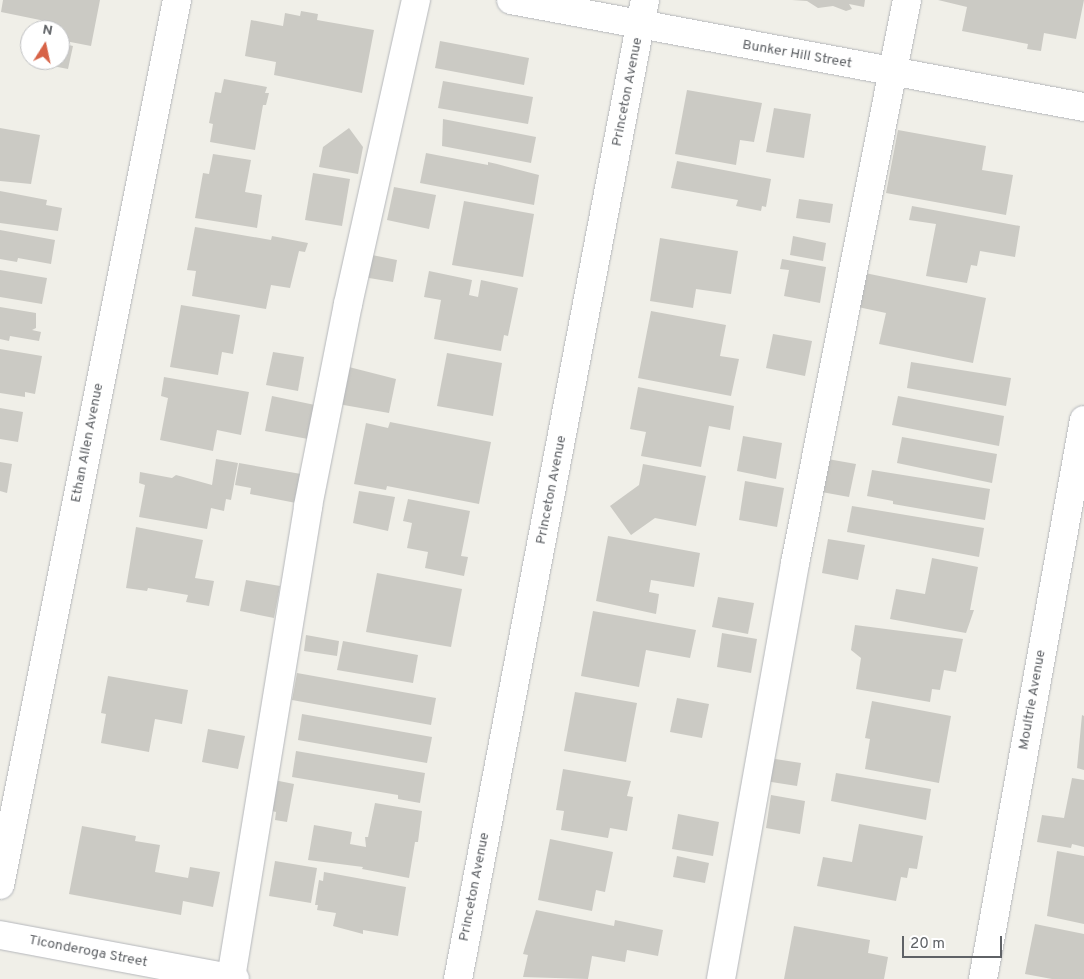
<!DOCTYPE html>
<html>
<head>
<meta charset="utf-8">
<style>
  body { margin:0 }
  #map { position:relative; width:1084px; height:979px; overflow:hidden; background:#f0efe8; font-family:Overpass,sans-serif }
  div>[style] { position:absolute }
  .building>* { inset:0; background:#cbcac4 }
  .roads { filter:drop-shadow(0 0 1px #b5b7bb) drop-shadow(0 0 1px #b5b7bb) }
  .minor>* { height:28px; margin:-14px; padding:0 14px; transform-origin:14px; border-radius:14px; background:#fff }
  span { translate:-50% -50%; white-space:nowrap; text-align:center; line-height:1.15; -webkit-text-stroke:5px #fff; paint-order:stroke }
  .street-label { font-size:14px; color:#5f6266 }
  .north { position:absolute; left:20px; top:20px; width:50px; height:50px; box-sizing:border-box; background:#fff; border:1px solid #bfc0c2; border-radius:50%; rotate:10deg; font-size:14px; font-weight:700; line-height:20px; text-align:center; color:#5f6266 }
  .north::after { content:''; display:block; margin:auto; width:18px; height:22px; background:#d76246; clip-path:polygon(50% 0,100% 100%,50% 72%,0 100%) }
  .scale { position:absolute; left:902px; top:936px; width:100px; height:22px; box-sizing:border-box; border:2px solid #5f6266; border-top:0; padding-left:6px; font-size:15px; line-height:18px; white-space:nowrap; color:#5f6266; -webkit-text-stroke:4px #fff; paint-order:stroke }
</style>
</head>
<body>
<div id="map">
  <div class="building">
    <i style="clip-path:polygon(3px 0,100px 0,91px 46px,60px 40px,60px 30px,43px 30px,45px 21px,1px 12px)"></i>
    <i style="clip-path:polygon(792px 0,865px 0,864px 7px,849px 4px,852px 9px,846px 11px,833px 6px,818px 8px,807px 1px)"></i>
    <i style="clip-path:polygon(938px 0,1084px 0,1076px 39px,1044px 33px,1041px 51px,1027px 49px,1028px 44px,962px 31px,967px 7px)"></i>
    <i style="clip-path:polygon(301px 11px,318px 14px,317px 20px,374px 30px,362px 93px,274px 75px,276px 62px,245px 56px,251px 20px,283px 26px,285px 13px,300px 16px)"></i>
    <i style="clip-path:polygon(440px 41px,529px 58px,524px 85px,435px 68px)"></i>
    <i style="clip-path:polygon(60px 43px,73px 46px,68px 69px,42px 64px,42px 60px,60px 60px)"></i>
    <i style="clip-path:polygon(224px 79px,267px 87px,265px 93px,269px 93px,266px 105px,263px 105px,255px 150px,210px 142px,213px 124px,209px 123px,215px 92px,221px 93px)"></i>
    <i style="clip-path:polygon(443px 81px,533px 97px,528px 124px,438px 108px)"></i>
    <i style="clip-path:polygon(687px 90px,762px 103px,754px 142px,740px 140px,736px 165px,675px 154px)"></i>
    <i style="clip-path:polygon(774px 108px,811px 114px,804px 158px,766px 152px)"></i>
    <i style="clip-path:polygon(443px 119px,536px 137px,531px 163px,442px 146px)"></i>
    <i style="clip-path:polygon(0 128px,40px 135px,31px 184px,0 181px)"></i>
    <i style="clip-path:polygon(349px 128px,363px 147px,358px 174px,319px 167px,323px 147px)"></i>
    <i style="clip-path:polygon(898px 130px,986px 146px,982px 170px,1013px 175px,1006px 215px,886px 193px)"></i>
    <i style="clip-path:polygon(426px 153px,488px 165px,488px 162px,497px 164px,539px 175px,534px 205px,420px 183px)"></i>
    <i style="clip-path:polygon(213px 154px,251px 160px,245px 192px,262px 195px,257px 228px,195px 218px,203px 173px,209px 174px)"></i>
    <i style="clip-path:polygon(677px 161px,771px 179px,766px 207px,762px 206px,761px 211px,736px 206px,738px 200px,671px 188px)"></i>
    <i style="clip-path:polygon(313px 173px,350px 179px,342px 226px,305px 220px)"></i>
    <i style="clip-path:polygon(394px 187px,436px 195px,429px 229px,387px 220px)"></i>
    <i style="clip-path:polygon(0 191px,47px 200px,46px 205px,62px 208px,58px 231px,0 223px)"></i>
    <i style="clip-path:polygon(799px 199px,833px 204px,830px 223px,796px 218px)"></i>
    <i style="clip-path:polygon(464px 201px,534px 214px,523px 277px,452px 265px)"></i>
    <i style="clip-path:polygon(912px 206px,1020px 226px,1015px 257px,980px 251px,977px 266px,971px 265px,967px 283px,926px 276px,936px 224px,909px 220px)"></i>
    <i style="clip-path:polygon(195px 227px,271px 240px,272px 236px,308px 243px,305px 252px,299px 251px,290px 288px,271px 285px,266px 309px,192px 296px,196px 271px,187px 270px)"></i>
    <i style="clip-path:polygon(0 230px,55px 240px,51px 264px,18px 258px,17px 262px,0 259px)"></i>
    <i style="clip-path:polygon(793px 236px,826px 243px,823px 261px,790px 255px)"></i>
    <i style="clip-path:polygon(660px 238px,738px 251px,731px 294px,696px 289px,693px 308px,650px 301px)"></i>
    <i style="clip-path:polygon(367px 254px,397px 260px,393px 282px,363px 277px)"></i>
    <i style="clip-path:polygon(782px 259px,826px 267px,820px 303px,784px 296px,789px 270px,780px 269px)"></i>
    <i style="clip-path:polygon(0 270px,47px 278px,42px 304px,0 297px)"></i>
    <i style="clip-path:polygon(429px 271px,472px 280px,469px 295px,478px 297px,481px 280px,518px 288px,508px 336px,504px 335px,501px 351px,434px 339px,441px 300px,424px 297px)"></i>
    <i style="clip-path:polygon(865px 273px,986px 298px,973px 363px,879px 344px,886px 313px,858px 307px)"></i>
    <i style="clip-path:polygon(181px 305px,240px 315px,233px 354px,222px 352px,218px 375px,170px 367px)"></i>
    <i style="clip-path:polygon(0 307px,36px 313px,36px 328px,32px 330px,41px 332px,39px 341px,10px 336px,9px 341px,0 339px)"></i>
    <i style="clip-path:polygon(651px 311px,726px 325px,720px 356px,739px 359px,731px 396px,638px 378px)"></i>
    <i style="clip-path:polygon(773px 334px,812px 341px,805px 376px,766px 368px)"></i>
    <i style="clip-path:polygon(0 349px,42px 356px,35px 394px,25px 392px,25px 397px,0 393px)"></i>
    <i style="clip-path:polygon(273px 352px,304px 357px,298px 391px,266px 385px)"></i>
    <i style="clip-path:polygon(447px 353px,502px 363px,493px 416px,437px 406px)"></i>
    <i style="clip-path:polygon(911px 362px,1011px 378px,1006px 406px,907px 388px)"></i>
    <i style="clip-path:polygon(345px 366px,396px 379px,389px 413px,338px 404px)"></i>
    <i style="clip-path:polygon(164px 377px,249px 392px,241px 435px,217px 430px,213px 451px,160px 440px,168px 398px,161px 396px)"></i>
    <i style="clip-path:polygon(638px 387px,734px 406px,730px 430px,709px 426px,701px 467px,641px 456px,646px 432px,630px 429px)"></i>
    <i style="clip-path:polygon(272px 396px,315px 405px,308px 439px,265px 431px)"></i>
    <i style="clip-path:polygon(898px 396px,1004px 416px,999px 446px,892px 425px)"></i>
    <i style="clip-path:polygon(0 408px,23px 412px,18px 442px,0 439px)"></i>
    <i style="clip-path:polygon(390px 422px,491px 442px,479px 504px,387px 486px,386px 490px,354px 484px,366px 423px,388px 428px)"></i>
    <i style="clip-path:polygon(743px 436px,782px 443px,776px 479px,737px 471px)"></i>
    <i style="clip-path:polygon(902px 437px,997px 454px,992px 483px,897px 463px)"></i>
    <i style="clip-path:polygon(822px 458px,856px 464px,849px 497px,816px 491px)"></i>
    <i style="clip-path:polygon(216px 459px,238px 463px,231px 500px,226px 499px,224px 511px,211px 508px,207px 529px,139px 517px,145px 485px,139px 483px,140px 472px,172px 478px,176px 475px,212px 485px)"></i>
    <i style="clip-path:polygon(0 462px,12px 464px,7px 493px,0 491px)"></i>
    <i style="clip-path:polygon(239px 463px,301px 474px,296px 503px,250px 494px,251px 488px,235px 485px)"></i>
    <i style="clip-path:polygon(643px 464px,706px 476px,696px 526px,655px 518px,631px 535px,610px 506px,639px 485px)"></i>
    <i style="clip-path:polygon(872px 470px,990px 489px,985px 520px,893px 504px,893px 501px,867px 496px)"></i>
    <i style="clip-path:polygon(745px 481px,784px 488px,777px 527px,739px 520px)"></i>
    <i style="clip-path:polygon(359px 491px,395px 497px,388px 531px,353px 523px)"></i>
    <i style="clip-path:polygon(408px 499px,470px 511px,461px 556px,468px 557px,464px 576px,425px 568px,428px 552px,407px 548px,412px 523px,403px 521px)"></i>
    <i style="clip-path:polygon(852px 506px,984px 528px,979px 557px,847px 532px)"></i>
    <i style="clip-path:polygon(136px 527px,203px 540px,195px 578px,214px 581px,209px 606px,186px 602px,188px 595px,148px 588px,147px 591px,126px 588px)"></i>
    <i style="clip-path:polygon(608px 536px,700px 553px,694px 587px,651px 580px,649px 592px,659px 594px,656px 614px,596px 601px)"></i>
    <i style="clip-path:polygon(828px 539px,865px 545px,858px 580px,822px 573px)"></i>
    <i style="clip-path:polygon(932px 558px,978px 567px,970px 610px,974px 610px,966px 633px,890px 619px,896px 589px,925px 594px)"></i>
    <i style="clip-path:polygon(377px 573px,462px 589px,451px 647px,366px 632px)"></i>
    <i style="clip-path:polygon(246px 580px,280px 586px,274px 618px,240px 611px)"></i>
    <i style="clip-path:polygon(718px 597px,754px 603px,748px 634px,712px 627px)"></i>
    <i style="clip-path:polygon(593px 611px,696px 630px,690px 658px,646px 650px,639px 687px,581px 676px)"></i>
    <i style="clip-path:polygon(855px 625px,963px 639px,956px 672px,944px 670px,940px 690px,932px 689px,930px 702px,856px 689px,861px 658px,851px 650px)"></i>
    <i style="clip-path:polygon(722px 633px,757px 639px,751px 673px,717px 667px)"></i>
    <i style="clip-path:polygon(306px 635px,339px 641px,337px 656px,304px 651px)"></i>
    <i style="clip-path:polygon(343px 641px,418px 655px,413px 683px,337px 670px)"></i>
    <i style="clip-path:polygon(297px 673px,436px 698px,431px 725px,292px 700px)"></i>
    <i style="clip-path:polygon(108px 676px,188px 690px,182px 724px,155px 719px,149px 752px,101px 743px,106px 714px,101px 713px)"></i>
    <i style="clip-path:polygon(575px 692px,637px 703px,626px 762px,564px 751px)"></i>
    <i style="clip-path:polygon(677px 698px,709px 704px,702px 738px,670px 732px)"></i>
    <i style="clip-path:polygon(872px 701px,951px 716px,939px 783px,865px 769px,870px 739px,865px 738px)"></i>
    <i style="clip-path:polygon(302px 714px,432px 737px,427px 763px,298px 740px)"></i>
    <i style="clip-path:polygon(1082px 715px,1084px 716px,1084px 770px,1077px 768px)"></i>
    <i style="clip-path:polygon(208px 729px,245px 736px,238px 769px,202px 762px)"></i>
    <i style="clip-path:polygon(296px 751px,425px 773px,420px 803px,398px 799px,398px 795px,292px 777px)"></i>
    <i style="clip-path:polygon(769px 758px,801px 763px,797px 786px,765px 781px)"></i>
    <i style="clip-path:polygon(563px 769px,631px 781px,627px 796px,633px 797px,627px 831px,610px 828px,608px 838px,561px 830px,564px 811px,556px 810px)"></i>
    <i style="clip-path:polygon(836px 773px,931px 789px,926px 820px,831px 801px)"></i>
    <i style="clip-path:polygon(1072px 778px,1084px 780px,1084px 847px,1072px 844px,1071px 848px,1037px 842px,1042px 815px,1064px 818px)"></i>
    <i style="clip-path:polygon(269px 779px,294px 784px,287px 822px,275px 820px,276px 812px,263px 809px)"></i>
    <i style="clip-path:polygon(771px 795px,805px 801px,800px 834px,766px 828px)"></i>
    <i style="clip-path:polygon(375px 803px,422px 811px,418px 842px,415px 842px,409px 878px,362px 869px,363px 867px,308px 860px,314px 825px,352px 832px,350px 844px,366px 847px,365px 837px,368px 837px)"></i>
    <i style="clip-path:polygon(678px 814px,719px 822px,713px 856px,672px 849px)"></i>
    <i style="clip-path:polygon(859px 824px,923px 836px,917px 869px,909px 868px,907px 878px,901px 877px,896px 901px,817px 886px,823px 857px,852px 862px)"></i>
    <i style="clip-path:polygon(82px 826px,136px 836px,135px 841px,160px 845px,155px 872px,188px 878px,190px 867px,220px 872px,213px 907px,183px 901px,181px 915px,69px 894px)"></i>
    <i style="clip-path:polygon(550px 839px,613px 852px,605px 892px,596px 890px,592px 911px,538px 900px)"></i>
    <i style="clip-path:polygon(1057px 851px,1084px 856px,1084px 924px,1047px 916px)"></i>
    <i style="clip-path:polygon(677px 856px,709px 863px,705px 883px,673px 877px)"></i>
    <i style="clip-path:polygon(275px 861px,317px 868px,311px 903px,269px 896px)"></i>
    <i style="clip-path:polygon(324px 872px,406px 887px,398px 936px,363px 930px,363px 934px,333px 926px,336px 913px,317px 910px,318px 905px,315px 905px,319px 880px,323px 881px)"></i>
    <i style="clip-path:polygon(536px 910px,614px 926px,615px 920px,663px 930px,658px 956px,627px 950px,625px 962px,592px 956px,588px 979px,523px 977px,528px 955px,523px 954px)"></i>
    <i style="clip-path:polygon(1035px 924px,1084px 934px,1084px 979px,1052px 979px,1025px 974px)"></i>
    <i style="clip-path:polygon(794px 926px,870px 940px,868px 953px,888px 957px,884px 979px,784px 979px)"></i>
  </div>
  <div class="roads">
    <div class="minor">
      <i style="left:511px;top:0;width:583px;rotate:10.58deg"></i>
      <i style="left:0;top:885px;width:903px;rotate:-78.69deg"></i>
      <i style="left:0;top:935px;width:239px;rotate:10.6deg"></i>
      <i style="left:231px;top:978px;width:478px;rotate:-80.7deg"></i>
      <i style="left:308px;top:506px;width:206px;rotate:-78.8deg"></i>
      <i style="left:348px;top:304px;width:312px;rotate:-77.4deg"></i>
      <i style="left:458px;top:979px;width:997px;rotate:-79.19deg"></i>
      <i style="left:721px;top:979px;width:423px;rotate:-79.9deg"></i>
      <i style="left:795px;top:563px;width:574px;rotate:-78.75deg"></i>
      <i style="left:983px;top:979px;width:568px;rotate:-79.76deg"></i>
    </div>
  </div>
  <div class="street-label">
    <span style="left:797px;top:55px;rotate:10deg">Bunker Hill Street</span>
    <span style="left:628px;top:92px;rotate:-79deg">Princeton Avenue</span>
    <span style="left:88px;top:443px;rotate:-79deg">Ethan Allen Avenue</span>
    <span style="left:552px;top:490px;rotate:-79deg">Princeton Avenue</span>
    <span style="left:1033px;top:700px;rotate:-80deg">Moultrie Avenue</span>
    <span style="left:475px;top:887px;rotate:-79deg">Princeton Avenue</span>
    <span style="left:88px;top:952px;rotate:11deg">Ticonderoga Street</span>
  </div>
  <div class="north">N</div>
  <div class="scale">20 m</div>
</div>
</body>
</html>
